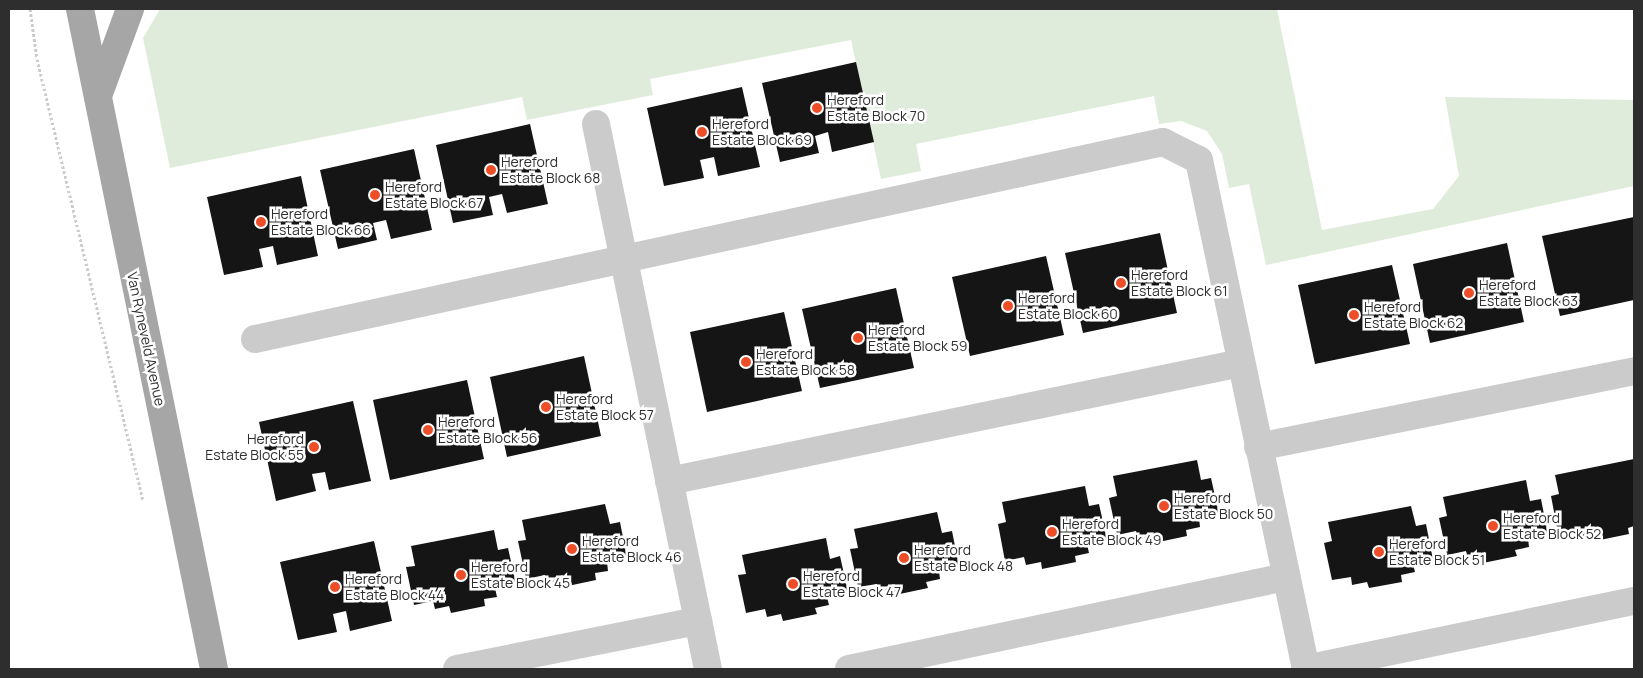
<!DOCTYPE html>
<html>
<head>
<meta charset="utf-8">
<style>
  body { margin:0 }
  #map { position:relative; width:1643px; height:678px; overflow:hidden; background:#fff; font-family:Manrope,sans-serif }
  div>[style] { position:absolute }
  .green>* { inset:0; background:#dfecdb }
  .building>* { inset:0; background:#151515 }
  .path>* { height:3px; margin-top:-1.5px; transform-origin:0; background:repeating-linear-gradient(90deg,#cbcbcb 0 2.5px,transparent 0 5px) }
  .minor>* { height:28px; margin:-14px; padding:0 14px; transform-origin:14px; border-radius:14px; background:#cbcbcb }
  .major>* { height:28px; margin:-14px; padding:0 14px; transform-origin:14px; border-radius:14px; background:#a6a6a6 }
  .dots>* { width:14px; height:14px; translate:-50% -50%; box-sizing:border-box; border:2px solid #fff; border-radius:50% }
  span { translate:-50% -50%; white-space:nowrap; text-align:center; line-height:1.15; -webkit-text-stroke:5px #fff; paint-order:stroke }
  .poi-label { font-size:14px; color:#2e2e2e }
  .left { translate:0 -50%; text-align:left }
  .right { translate:-100% -50%; text-align:right }
  .street-label { font-size:14px; color:#2e2e2e }
  .frame { position:absolute; inset:0; border:10px solid #2e2e2e; pointer-events:none }
</style>
</head>
<body>
<div id="map">
  <div class="green">
    <i style="clip-path:polygon(160px 9px,1277px 9px,1322px 230px,1433px 209px,1459px 176px,1445px 97px,1634px 100px,1634px 186px,1266px 265px,1249px 184px,1229px 188px,1222px 154px,1207px 131px,1181px 121px,1159px 124px,1154px 96px,916px 144px,921px 171px,881px 179px,851px 40px,650px 79px,653px 95px,527px 120px,522px 97px,170px 168px,143px 38px)"></i>
  </div>
  <div class="building">
    <i style="clip-path:polygon(856px 62px,874px 142px,832px 152px,828px 132px,815px 136px,819px 153px,780px 162px,762px 83px)"></i>
    <i style="clip-path:polygon(742px 87px,760px 167px,718px 176px,714px 157px,700px 160px,704px 178px,664px 186px,647px 108px)"></i>
    <i style="clip-path:polygon(530px 124px,548px 204px,507px 213px,502px 194px,489px 197px,493px 215px,453px 223px,436px 145px)"></i>
    <i style="clip-path:polygon(414px 149px,432px 230px,391px 239px,386px 220px,373px 223px,377px 240px,338px 249px,320px 170px)"></i>
    <i style="clip-path:polygon(301px 176px,318px 256px,277px 265px,273px 246px,259px 249px,263px 267px,224px 275px,207px 197px)"></i>
    <i style="clip-path:polygon(1634px 217px,1634px 300px,1560px 316px,1542px 236px)"></i>
    <i style="clip-path:polygon(1160px 233px,1177px 313px,1083px 333px,1065px 253px)"></i>
    <i style="clip-path:polygon(1507px 243px,1524px 322px,1430px 343px,1413px 264px)"></i>
    <i style="clip-path:polygon(1046px 256px,1064px 335px,970px 356px,952px 277px)"></i>
    <i style="clip-path:polygon(1392px 265px,1410px 344px,1315px 364px,1298px 285px)"></i>
    <i style="clip-path:polygon(896px 288px,914px 368px,820px 388px,802px 309px)"></i>
    <i style="clip-path:polygon(784px 312px,802px 391px,707px 412px,690px 332px)"></i>
    <i style="clip-path:polygon(584px 356px,601px 436px,507px 457px,490px 377px)"></i>
    <i style="clip-path:polygon(467px 380px,484px 459px,390px 480px,373px 400px)"></i>
    <i style="clip-path:polygon(353px 401px,371px 481px,329px 490px,325px 472px,312px 474px,316px 491px,276px 501px,259px 422px)"></i>
    <i style="clip-path:polygon(1634px 459px,1634px 526px,1628px 528px,1629px 534px,1595px 541px,1594px 534px,1579px 537px,1578px 529px,1558px 533px,1551px 496px,1559px 494px,1555px 475px)"></i>
    <i style="clip-path:polygon(1197px 460px,1201px 480px,1211px 478px,1219px 514px,1199px 518px,1200px 527px,1186px 530px,1187px 536px,1154px 543px,1153px 536px,1138px 539px,1136px 531px,1117px 535px,1109px 498px,1117px 496px,1113px 476px)"></i>
    <i style="clip-path:polygon(1526px 480px,1530px 501px,1541px 499px,1548px 535px,1528px 538px,1529px 547px,1515px 550px,1517px 556px,1483px 563px,1482px 556px,1467px 559px,1466px 551px,1447px 555px,1439px 518px,1447px 516px,1443px 497px)"></i>
    <i style="clip-path:polygon(1085px 486px,1089px 506px,1099px 504px,1107px 540px,1087px 544px,1089px 553px,1075px 556px,1076px 562px,1042px 569px,1041px 562px,1026px 565px,1024px 557px,1005px 561px,998px 524px,1006px 522px,1002px 502px)"></i>
    <i style="clip-path:polygon(605px 504px,610px 524px,620px 522px,627px 558px,607px 562px,608px 571px,595px 573px,596px 580px,563px 587px,561px 580px,546px 583px,545px 575px,526px 579px,518px 541px,526px 540px,522px 520px)"></i>
    <i style="clip-path:polygon(1411px 506px,1416px 526px,1426px 524px,1433px 560px,1413px 564px,1415px 572px,1401px 575px,1402px 582px,1369px 588px,1367px 582px,1352px 585px,1351px 577px,1332px 580px,1324px 543px,1332px 541px,1328px 522px)"></i>
    <i style="clip-path:polygon(937px 512px,942px 533px,952px 531px,959px 566px,939px 571px,940px 579px,926px 582px,928px 588px,895px 595px,893px 588px,878px 592px,877px 584px,858px 587px,850px 549px,858px 548px,854px 529px)"></i>
    <i style="clip-path:polygon(494px 530px,498px 550px,508px 548px,516px 584px,495px 588px,497px 597px,484px 599px,485px 606px,451px 613px,449px 606px,435px 609px,433px 601px,414px 605px,406px 567px,415px 566px,411px 546px)"></i>
    <i style="clip-path:polygon(826px 538px,830px 559px,840px 556px,848px 592px,827px 597px,829px 605px,815px 608px,817px 614px,783px 621px,781px 614px,767px 617px,765px 609px,746px 613px,738px 575px,746px 574px,742px 555px)"></i>
    <i style="clip-path:polygon(374px 541px,392px 621px,350px 631px,346px 611px,333px 614px,337px 632px,298px 640px,280px 562px)"></i>
  </div>
  <div class="path">
    <i style="left:30px;top:9px;width:50px;rotate:82deg"></i>
    <i style="left:37px;top:59px;width:454px;rotate:76.5deg"></i>
  </div>
  <div class="minor">
    <i style="left:596px;top:124px;width:556px;rotate:78.39deg"></i>
    <i style="left:255px;top:339px;width:929px;rotate:-12.24deg"></i>
    <i style="left:1163px;top:142px;width:40px;rotate:26.6deg"></i>
    <i style="left:1199px;top:160px;width:520px;rotate:78.13deg"></i>
    <i style="left:1258px;top:447px;width:384px;rotate:-11.4deg"></i>
    <i style="left:669px;top:481px;width:584px;rotate:-11.66deg"></i>
    <i style="left:457px;top:669px;width:246px;rotate:-11.3deg"></i>
    <i style="left:849px;top:669px;width:447px;rotate:-11.9deg"></i>
    <i style="left:1305px;top:669px;width:336px;rotate:-11.7deg"></i>
  </div>
  <div class="major">
    <i style="left:80px;top:9px;width:673px;rotate:78.52deg"></i>
    <i style="left:98px;top:96px;width:93px;rotate:-69.8deg"></i>
  </div>
  <div class="dots">
    <i style="left:817px;top:108px;background:#ee4e27"></i>
    <i style="left:702px;top:132px;background:#ee4e27"></i>
    <i style="left:491px;top:170px;background:#ee4e27"></i>
    <i style="left:375px;top:195px;background:#ee4e27"></i>
    <i style="left:261px;top:222px;background:#ee4e27"></i>
    <i style="left:1121px;top:283px;background:#ee4e27"></i>
    <i style="left:1469px;top:293px;background:#ee4e27"></i>
    <i style="left:1008px;top:306px;background:#ee4e27"></i>
    <i style="left:1354px;top:315px;background:#ee4e27"></i>
    <i style="left:858px;top:338px;background:#ee4e27"></i>
    <i style="left:746px;top:362px;background:#ee4e27"></i>
    <i style="left:546px;top:407px;background:#ee4e27"></i>
    <i style="left:428px;top:430px;background:#ee4e27"></i>
    <i style="left:314px;top:447px;background:#ee4e27"></i>
    <i style="left:1164px;top:506px;background:#ee4e27"></i>
    <i style="left:1493px;top:526px;background:#ee4e27"></i>
    <i style="left:1052px;top:532px;background:#ee4e27"></i>
    <i style="left:572px;top:549px;background:#ee4e27"></i>
    <i style="left:1379px;top:552px;background:#ee4e27"></i>
    <i style="left:904px;top:558px;background:#ee4e27"></i>
    <i style="left:461px;top:575px;background:#ee4e27"></i>
    <i style="left:793px;top:584px;background:#ee4e27"></i>
    <i style="left:335px;top:587px;background:#ee4e27"></i>
  </div>
  <div class="poi-label">
    <span class="left" style="left:827px;top:108px">Hereford<br>Estate Block 70</span>
    <span class="left" style="left:712px;top:132px">Hereford<br>Estate Block 69</span>
    <span class="left" style="left:501px;top:170px">Hereford<br>Estate Block 68</span>
    <span class="left" style="left:385px;top:195px">Hereford<br>Estate Block 67</span>
    <span class="left" style="left:271px;top:222px">Hereford<br>Estate Block 66</span>
    <span class="left" style="left:1131px;top:283px">Hereford<br>Estate Block 61</span>
    <span class="left" style="left:1479px;top:293px">Hereford<br>Estate Block 63</span>
    <span class="left" style="left:1018px;top:306px">Hereford<br>Estate Block 60</span>
    <span class="left" style="left:1364px;top:315px">Hereford<br>Estate Block 62</span>
    <span class="left" style="left:868px;top:338px">Hereford<br>Estate Block 59</span>
    <span class="left" style="left:756px;top:362px">Hereford<br>Estate Block 58</span>
    <span class="left" style="left:556px;top:407px">Hereford<br>Estate Block 57</span>
    <span class="left" style="left:438px;top:430px">Hereford<br>Estate Block 56</span>
    <span class="right" style="left:304px;top:447px">Hereford<br>Estate Block 55</span>
    <span class="left" style="left:1174px;top:506px">Hereford<br>Estate Block 50</span>
    <span class="left" style="left:1503px;top:526px">Hereford<br>Estate Block 52</span>
    <span class="left" style="left:1062px;top:532px">Hereford<br>Estate Block 49</span>
    <span class="left" style="left:582px;top:549px">Hereford<br>Estate Block 46</span>
    <span class="left" style="left:1389px;top:552px">Hereford<br>Estate Block 51</span>
    <span class="left" style="left:914px;top:558px">Hereford<br>Estate Block 48</span>
    <span class="left" style="left:471px;top:575px">Hereford<br>Estate Block 45</span>
    <span class="left" style="left:803px;top:584px">Hereford<br>Estate Block 47</span>
    <span class="left" style="left:345px;top:587px">Hereford<br>Estate Block 44</span>
  </div>
  <div class="street-label">
    <span style="left:146px;top:339px;rotate:78deg">Van Ryneveld Avenue</span>
  </div>
  <div class="frame"></div>
</div>
</body>
</html>
